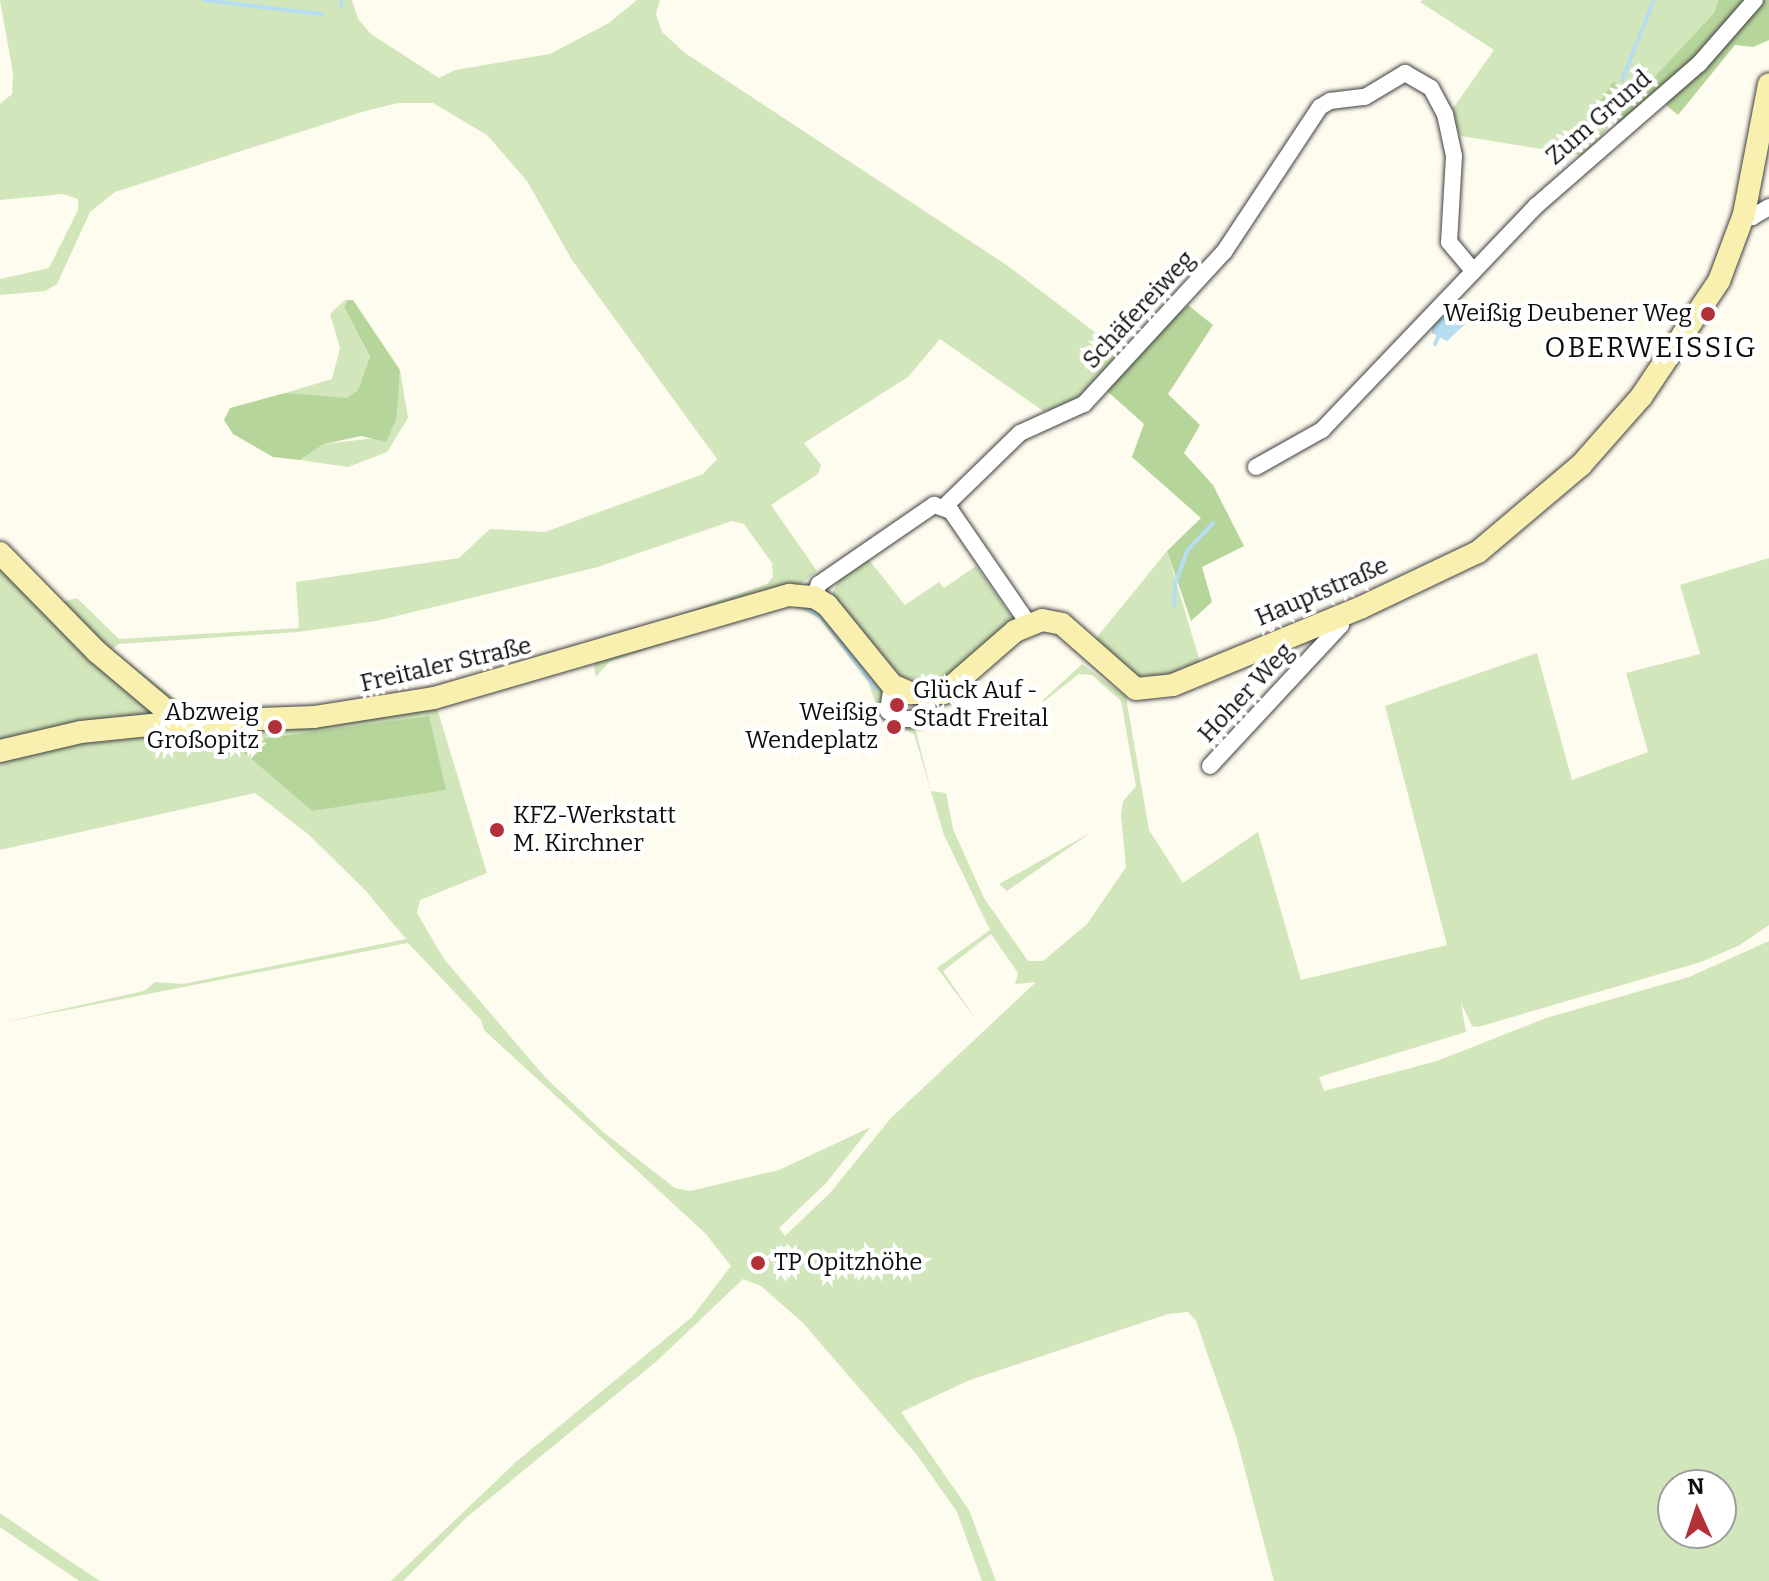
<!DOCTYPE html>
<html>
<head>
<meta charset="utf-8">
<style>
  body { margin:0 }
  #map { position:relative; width:1769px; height:1581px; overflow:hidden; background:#fefbef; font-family:Bitter,serif }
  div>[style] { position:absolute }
  .green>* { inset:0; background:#d2e6bb }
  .forest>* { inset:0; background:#b6d59b }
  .water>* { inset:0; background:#b7ddf1 }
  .stream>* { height:4px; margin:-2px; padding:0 2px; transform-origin:2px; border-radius:2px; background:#b7ddf1 }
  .roads { filter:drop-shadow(0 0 2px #404040) drop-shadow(0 0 2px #404040) }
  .street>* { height:16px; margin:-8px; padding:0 8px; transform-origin:8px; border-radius:8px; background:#fff }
  .secondary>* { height:22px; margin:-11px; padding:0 11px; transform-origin:11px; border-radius:11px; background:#f9efaf }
  .dots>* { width:22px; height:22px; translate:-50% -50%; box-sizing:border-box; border:4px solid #fff; border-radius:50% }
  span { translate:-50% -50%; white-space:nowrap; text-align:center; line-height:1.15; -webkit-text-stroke:8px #fff; paint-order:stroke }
  .street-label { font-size:24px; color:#0d0d0d }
  .poi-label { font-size:24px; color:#0d0d0d }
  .right { translate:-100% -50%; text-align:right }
  .left { translate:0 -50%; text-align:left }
  .quarter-label { font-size:28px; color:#0d0d0d; letter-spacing:2px }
  .north { position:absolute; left:1657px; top:1469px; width:80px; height:80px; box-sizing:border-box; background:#fff; border:2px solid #9e9e9e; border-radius:50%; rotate:357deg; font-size:22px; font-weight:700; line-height:32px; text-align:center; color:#0d0d0d }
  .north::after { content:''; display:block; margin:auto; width:28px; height:36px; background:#b33038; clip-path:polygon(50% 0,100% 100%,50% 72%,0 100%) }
</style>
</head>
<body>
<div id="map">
  <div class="green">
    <i style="clip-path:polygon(evenodd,0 0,352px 0,358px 19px,371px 34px,439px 78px,455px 70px,550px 54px,609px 23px,637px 0,660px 0,656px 14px,662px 32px,685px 53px,1008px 266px,1121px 352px,1070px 406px,1049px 415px,940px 339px,908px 377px,804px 443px,821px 465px,818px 474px,771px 505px,817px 571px,799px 585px,779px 585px,779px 600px,819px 608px,881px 682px,882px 716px,891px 725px,915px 728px,931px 791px,946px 793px,953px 829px,984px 898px,1028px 961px,1043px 961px,1087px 924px,1126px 867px,1121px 815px,1123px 801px,1136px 786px,1121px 701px,1092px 675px,1079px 674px,1028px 714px,1082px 664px,1126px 697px,1149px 830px,1183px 883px,1258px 832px,1301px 980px,1447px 945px,1385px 706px,1537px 653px,1572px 780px,1648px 752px,1626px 673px,1700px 654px,1680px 585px,1769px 558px,1769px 925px,1740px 945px,1701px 962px,1478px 1027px,1472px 1026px,1461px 1003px,1466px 1032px,1319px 1077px,1324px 1091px,1437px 1061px,1546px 1018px,1689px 977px,1769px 941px,1769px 1581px,1274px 1581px,1236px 1436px,1196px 1321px,1188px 1312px,1168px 1314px,970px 1380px,901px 1412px,969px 1510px,996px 1581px,982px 1581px,957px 1512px,917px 1455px,803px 1323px,761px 1286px,743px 1279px,658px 1360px,467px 1517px,403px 1581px,391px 1581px,517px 1461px,692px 1317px,731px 1266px,705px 1233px,484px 1030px,481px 1020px,408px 943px,0 1023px,144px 991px,155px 982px,183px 984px,406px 939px,365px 890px,308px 834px,255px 793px,0 850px,0 543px,62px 602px,77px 598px,119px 639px,299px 628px,296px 582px,459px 558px,490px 529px,545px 532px,703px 474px,717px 459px,572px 260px,527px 181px,487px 135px,433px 103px,398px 103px,362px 112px,115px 192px,90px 212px,57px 284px,45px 291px,0 295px,0 279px,49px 268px,78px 210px,78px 199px,63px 194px,0 200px,0 104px,12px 94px,13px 73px,0 0,732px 521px,744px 524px,772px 563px,773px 577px,767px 584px,630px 632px,432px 690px,311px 708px,212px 710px,174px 698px,111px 649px,119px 644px,298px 632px,376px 621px,598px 567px,732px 521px,0 0,792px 605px,820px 619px,868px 682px,881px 718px,914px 734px,944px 835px,990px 930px,937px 968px,977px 1021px,943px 971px,991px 934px,1018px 973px,1015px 984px,1036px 982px,891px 1118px,830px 1193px,785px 1236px,779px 1228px,826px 1183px,871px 1127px,779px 1170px,690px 1191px,675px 1188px,603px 1132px,545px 1077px,444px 959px,417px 913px,420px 900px,487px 873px,436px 705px,593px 662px,596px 677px,609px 662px,763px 610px,792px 605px,0 0,428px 716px,312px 811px,233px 742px,281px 738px,428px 716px,0 0,1673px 1485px,1721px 1485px,1721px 1533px,1673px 1533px,1673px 1485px)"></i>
    <i style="clip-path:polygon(1423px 0,1718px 0,1714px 13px,1629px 104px,1614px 82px,1599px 102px,1613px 121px,1585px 156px,1461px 136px,1449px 114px,1494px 50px,1420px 2px)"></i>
    <i style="clip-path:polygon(346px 299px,344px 307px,370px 358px,358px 390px,346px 398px,291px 397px,285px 393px,332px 379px,340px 348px,330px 314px)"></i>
    <i style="clip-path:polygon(400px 370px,408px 418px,387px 452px,348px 467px,300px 460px,324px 444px,375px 438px,397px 417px)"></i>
    <i style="clip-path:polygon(1167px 551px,1200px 662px,1168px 675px,1136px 676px,1093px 642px)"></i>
    <i style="clip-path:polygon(869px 560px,905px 605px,939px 582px,944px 588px,976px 566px,1011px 616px,1012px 626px,944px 681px,903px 678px,864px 642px,832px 594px,839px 580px)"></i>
    <i style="clip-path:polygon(1090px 833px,1007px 891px,999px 884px)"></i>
    <i style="clip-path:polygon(0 1513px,61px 1555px,100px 1581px,79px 1581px,0 1527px)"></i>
  </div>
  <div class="forest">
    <i style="clip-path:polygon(1718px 0,1748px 0,1688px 67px,1621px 128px,1599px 102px,1614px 81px,1629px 104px,1714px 13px)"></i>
    <i style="clip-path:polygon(1761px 0,1769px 0,1769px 40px,1753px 47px,1735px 45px,1678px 115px,1666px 105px)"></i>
    <i style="clip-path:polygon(347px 300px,353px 300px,400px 370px,397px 417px,386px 442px,361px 436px,324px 444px,300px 460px,273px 457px,233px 434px,224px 420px,230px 408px,285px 393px,346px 398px,358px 390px,370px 357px,344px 307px)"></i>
    <i style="clip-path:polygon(1188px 305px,1213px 325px,1168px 394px,1200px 425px,1184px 453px,1213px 485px,1244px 546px,1202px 567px,1212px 602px,1191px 621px,1167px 551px,1201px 518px,1132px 457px,1144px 424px,1107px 391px,1157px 331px)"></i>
    <i style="clip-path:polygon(429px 716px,446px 790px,312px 811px,233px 743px)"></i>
  </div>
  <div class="water">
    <i style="clip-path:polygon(1454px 303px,1473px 317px,1447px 341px,1432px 333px,1432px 326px)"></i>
  </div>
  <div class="stream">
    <i style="left:204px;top:0;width:119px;rotate:6.8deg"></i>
    <i style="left:341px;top:6px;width:6px;rotate:-81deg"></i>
    <i style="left:1622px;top:80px;width:86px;rotate:-68.2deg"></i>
    <i style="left:1435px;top:344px;width:10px;rotate:-66deg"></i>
    <i style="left:1174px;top:605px;width:21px;rotate:-87deg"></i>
    <i style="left:1175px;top:584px;width:35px;rotate:-70deg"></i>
    <i style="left:1187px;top:551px;width:38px;rotate:-47deg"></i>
    <i style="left:805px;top:607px;width:22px;rotate:32deg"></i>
    <i style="left:824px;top:619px;width:87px;rotate:53.4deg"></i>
  </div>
  <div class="roads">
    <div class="street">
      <i style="left:1744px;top:214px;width:9px;rotate:21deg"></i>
      <i style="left:1752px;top:217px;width:20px;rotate:-30deg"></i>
      <i style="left:1256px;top:467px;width:76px;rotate:-29.3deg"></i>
      <i style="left:1322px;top:430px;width:310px;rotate:-46.3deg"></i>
      <i style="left:1536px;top:206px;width:216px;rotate:-41.1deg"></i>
      <i style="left:1699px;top:64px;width:85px;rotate:-48.8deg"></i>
      <i style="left:944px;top:507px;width:106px;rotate:-44.2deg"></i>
      <i style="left:1020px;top:433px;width:70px;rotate:-24.4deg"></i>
      <i style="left:1084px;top:404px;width:207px;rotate:-47.4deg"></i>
      <i style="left:1224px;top:252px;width:174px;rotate:-56.5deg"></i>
      <i style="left:1320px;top:107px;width:12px;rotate:-31deg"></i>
      <i style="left:1330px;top:101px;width:35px;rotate:-7deg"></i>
      <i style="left:1365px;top:97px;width:47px;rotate:-31deg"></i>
      <i style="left:1405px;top:73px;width:30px;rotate:30deg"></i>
      <i style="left:1431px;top:88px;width:30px;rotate:62deg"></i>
      <i style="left:1445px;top:114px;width:43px;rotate:77.9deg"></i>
      <i style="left:1454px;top:156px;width:86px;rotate:93.3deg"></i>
      <i style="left:1449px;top:242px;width:38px;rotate:50deg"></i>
      <i style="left:814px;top:597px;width:14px;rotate:-69deg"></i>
      <i style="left:819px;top:584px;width:140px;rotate:-34.5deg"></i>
      <i style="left:934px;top:505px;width:18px;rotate:19deg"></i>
      <i style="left:951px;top:511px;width:136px;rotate:55.5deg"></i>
      <i style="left:892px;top:685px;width:26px;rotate:99deg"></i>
      <i style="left:888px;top:711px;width:13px;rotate:39deg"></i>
      <i style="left:898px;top:719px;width:18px"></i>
      <i style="left:916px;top:719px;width:14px;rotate:-45deg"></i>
      <i style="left:926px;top:709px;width:13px;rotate:-81deg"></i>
      <i style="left:1210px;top:766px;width:192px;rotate:-47.1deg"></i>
      <i style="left:1341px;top:625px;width:10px;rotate:-127deg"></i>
    </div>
    <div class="secondary">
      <i style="left:0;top:553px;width:139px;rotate:45.6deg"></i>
      <i style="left:97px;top:652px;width:109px;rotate:40.1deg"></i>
      <i style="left:0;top:751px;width:83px;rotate:-13.2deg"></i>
      <i style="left:81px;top:732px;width:100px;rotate:-5.8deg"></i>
      <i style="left:180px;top:722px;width:134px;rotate:-2.1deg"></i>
      <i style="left:314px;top:717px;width:121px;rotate:-9deg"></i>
      <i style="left:434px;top:698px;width:370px;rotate:-16.2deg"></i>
      <i style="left:789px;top:595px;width:25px;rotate:5deg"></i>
      <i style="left:814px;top:597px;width:15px;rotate:32deg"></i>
      <i style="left:827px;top:605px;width:103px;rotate:50.9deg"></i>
      <i style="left:892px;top:685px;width:20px;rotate:24deg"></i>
      <i style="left:910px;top:693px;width:34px"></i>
      <i style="left:944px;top:693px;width:94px;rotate:-41.1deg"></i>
      <i style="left:1015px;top:631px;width:29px;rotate:-22deg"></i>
      <i style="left:1042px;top:620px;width:20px;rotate:11deg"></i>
      <i style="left:1062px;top:624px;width:98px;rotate:41.3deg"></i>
      <i style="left:1136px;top:689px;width:37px;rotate:-6deg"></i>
      <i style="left:1173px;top:685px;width:204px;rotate:-22.4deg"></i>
      <i style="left:1362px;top:607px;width:128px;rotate:-25.4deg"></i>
      <i style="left:1478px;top:552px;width:135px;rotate:-40.2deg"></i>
      <i style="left:1581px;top:465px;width:91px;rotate:-48.6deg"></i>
      <i style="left:1641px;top:397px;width:140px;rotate:-56.1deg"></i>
      <i style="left:1719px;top:281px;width:72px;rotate:-69.5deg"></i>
      <i style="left:1744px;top:214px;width:132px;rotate:-79.1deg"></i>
    </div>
  </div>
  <div class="dots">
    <i style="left:1708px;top:314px;background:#b33038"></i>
    <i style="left:897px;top:705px;background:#b33038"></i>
    <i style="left:275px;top:727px;background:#b33038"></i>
    <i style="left:894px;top:727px;background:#b33038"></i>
    <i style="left:497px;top:830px;background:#b33038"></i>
    <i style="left:758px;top:1263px;background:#b33038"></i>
  </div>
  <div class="street-label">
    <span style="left:1599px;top:118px;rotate:-41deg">Zum Grund</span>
    <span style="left:1139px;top:310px;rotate:-47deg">Schäfereiweg</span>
    <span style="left:1322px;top:592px;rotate:-23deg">Hauptstraße</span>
    <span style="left:446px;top:665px;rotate:-13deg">Freitaler Straße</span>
    <span style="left:1246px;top:693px;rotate:-47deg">Hoher Weg</span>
  </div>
  <div class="poi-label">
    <span class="right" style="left:1692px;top:314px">Weißig Deubener Weg</span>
    <span class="left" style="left:913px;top:705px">Glück Auf -<br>Stadt Freital</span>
    <span class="right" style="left:259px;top:727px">Abzweig<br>Großopitz</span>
    <span class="right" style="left:878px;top:727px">Weißig<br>Wendeplatz</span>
    <span class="left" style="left:513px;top:830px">KFZ-Werkstatt<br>M. Kirchner</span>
    <span class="left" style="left:774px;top:1263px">TP Opitzhöhe</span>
  </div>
  <div class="quarter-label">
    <span style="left:1651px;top:348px">OBERWEISSIG</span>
  </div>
  <div class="north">N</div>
</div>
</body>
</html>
